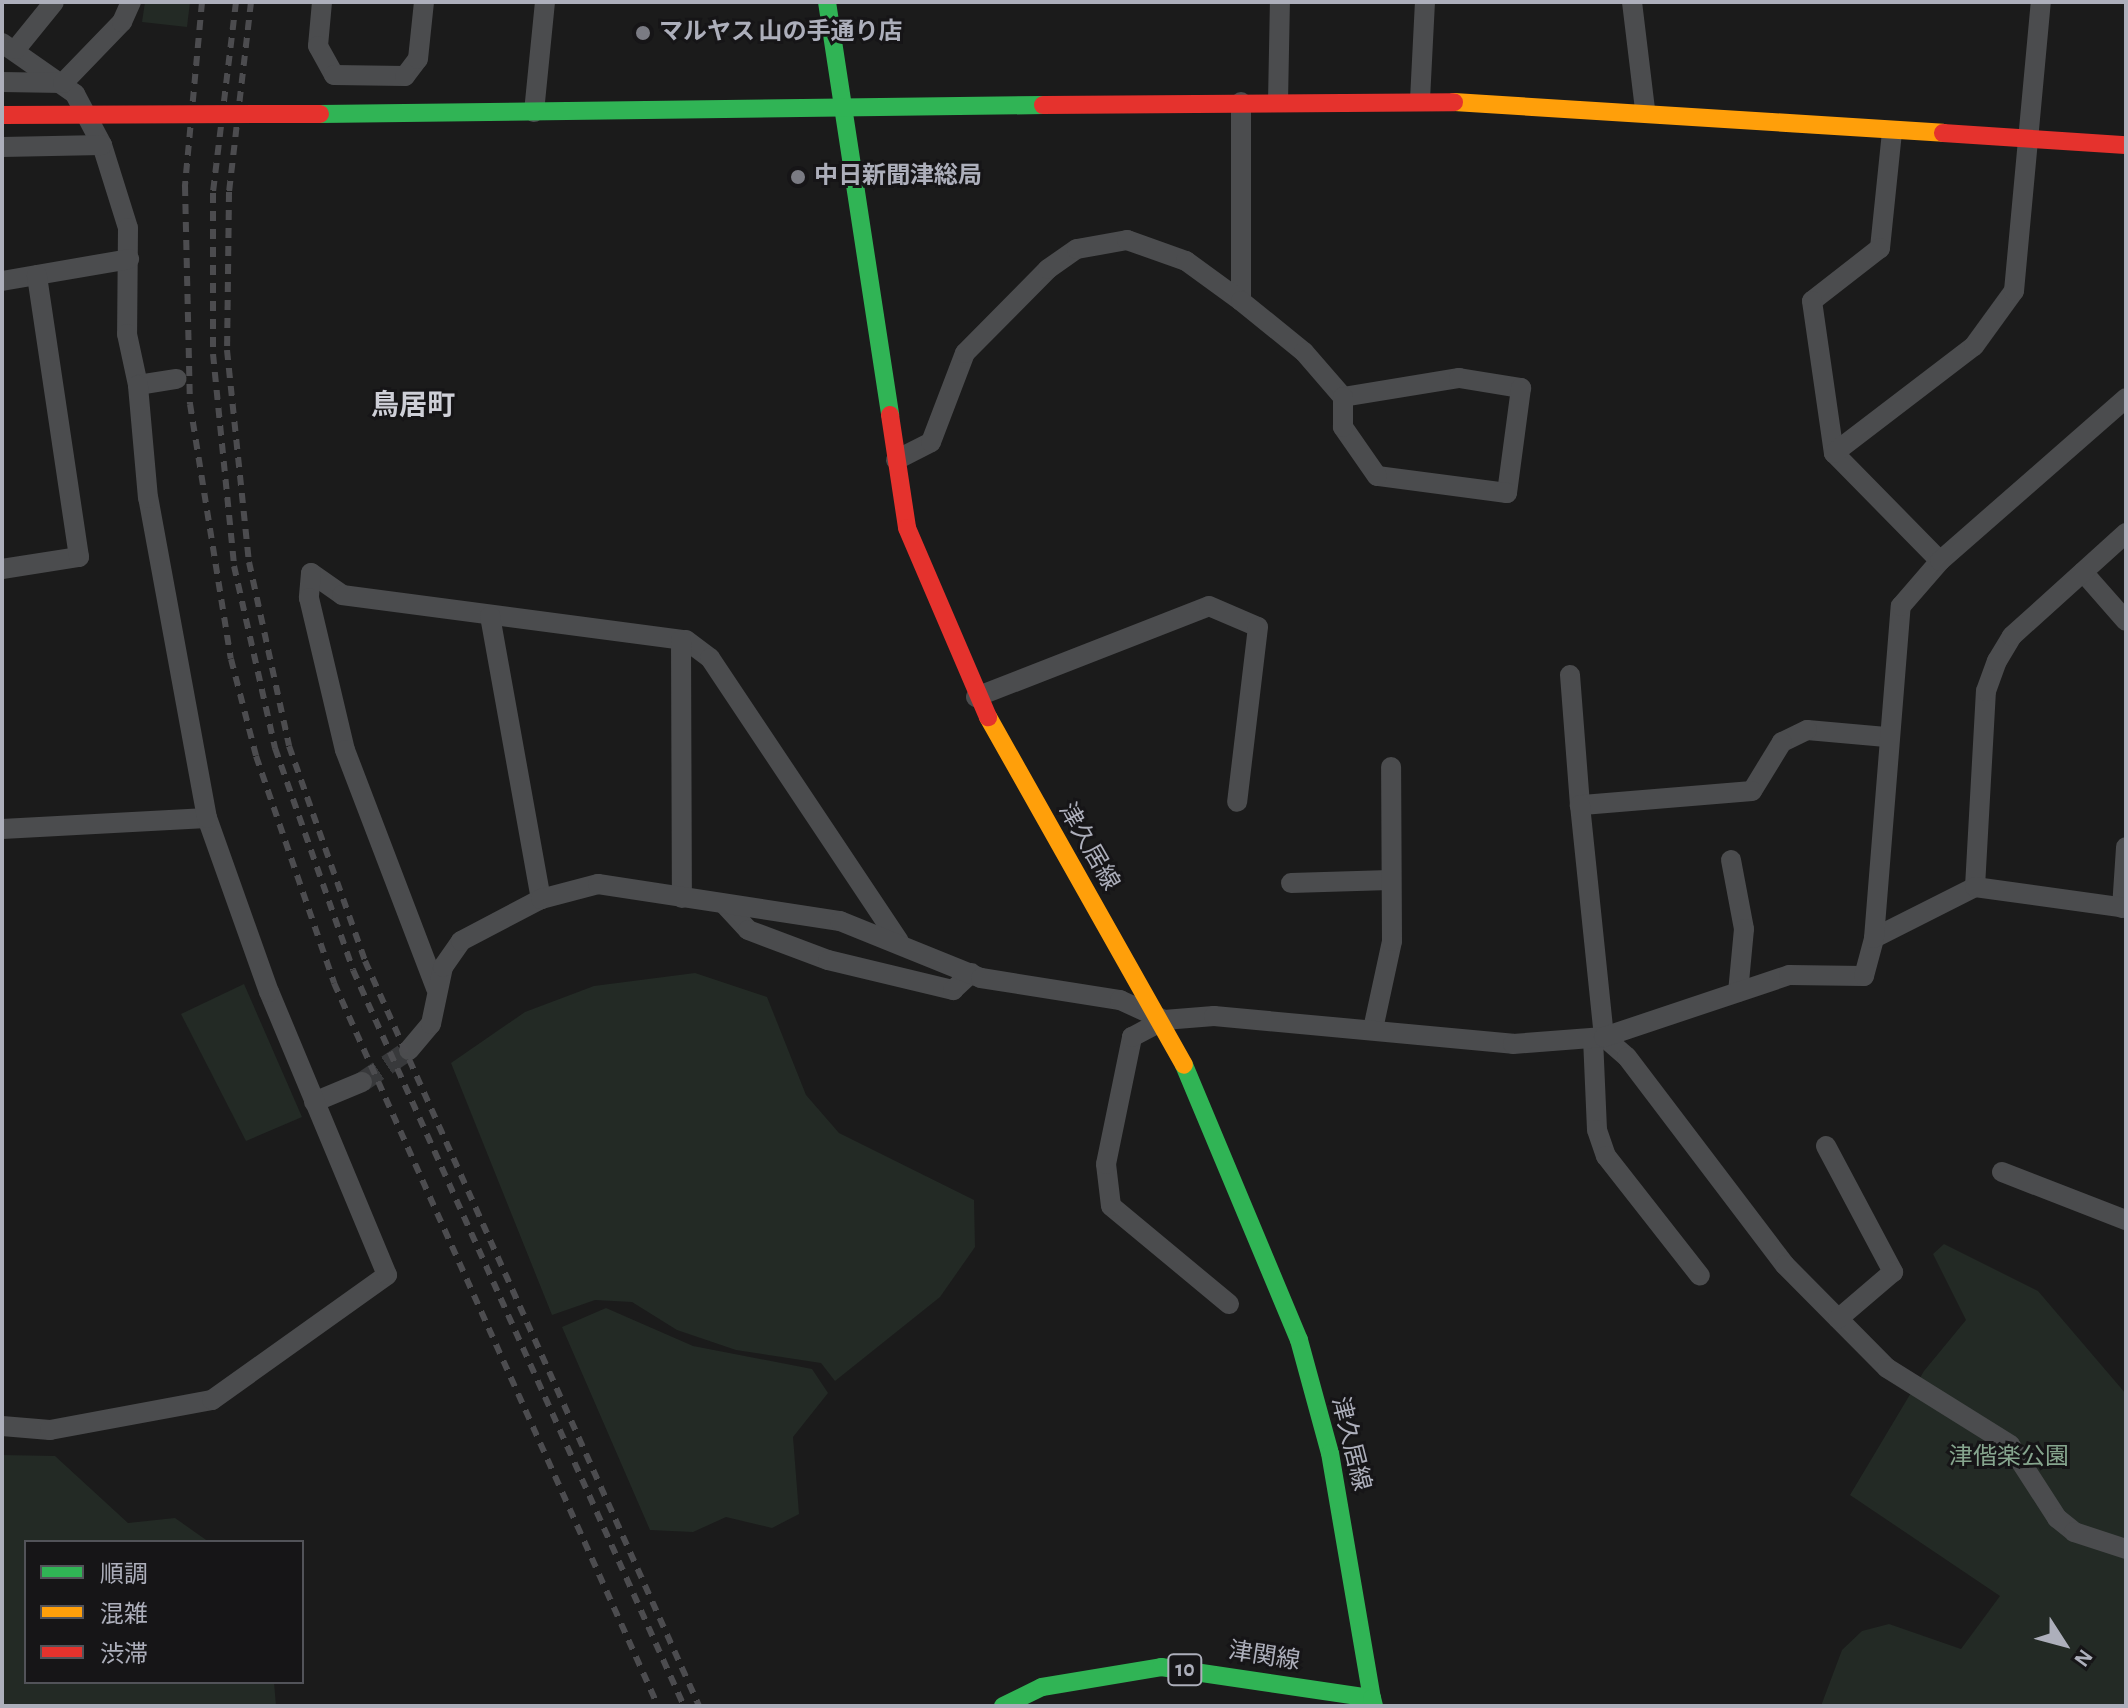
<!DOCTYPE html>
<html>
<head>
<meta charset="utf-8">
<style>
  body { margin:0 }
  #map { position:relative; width:2128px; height:1708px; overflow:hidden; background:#1b1b1b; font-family:"Alegreya Sans","Noto Sans JP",sans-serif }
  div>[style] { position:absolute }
  .green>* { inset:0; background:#232a25 }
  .street-tunnel>* { height:20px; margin-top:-10px; transform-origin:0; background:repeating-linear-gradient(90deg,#38393b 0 20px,transparent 0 30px) }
  .street>* { height:20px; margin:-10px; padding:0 10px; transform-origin:10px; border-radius:10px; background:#4b4c4e }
  .fast>* { height:18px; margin:-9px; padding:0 9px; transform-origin:9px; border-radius:9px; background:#30b455 }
  .slow>* { height:18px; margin:-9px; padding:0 9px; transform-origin:9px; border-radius:9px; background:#ff9f0a }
  .jam>* { height:18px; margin:-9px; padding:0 9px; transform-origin:9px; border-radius:9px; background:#e5322d }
  .rail>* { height:6px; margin-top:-3px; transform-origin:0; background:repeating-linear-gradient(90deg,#4c4c4f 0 10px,transparent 0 18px) }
  .jam-bridge>* { height:18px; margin:-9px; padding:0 9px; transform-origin:9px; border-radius:9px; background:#e5322d }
  .dots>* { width:22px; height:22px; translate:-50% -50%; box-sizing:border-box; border:4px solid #161517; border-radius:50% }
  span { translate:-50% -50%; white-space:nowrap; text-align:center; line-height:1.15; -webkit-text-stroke:6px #161517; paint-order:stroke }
  .shield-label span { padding:2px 6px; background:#161517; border:2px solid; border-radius:6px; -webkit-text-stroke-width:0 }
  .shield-label { font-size:22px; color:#adafbb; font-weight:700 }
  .poi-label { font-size:24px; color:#adafbb; font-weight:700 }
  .left { translate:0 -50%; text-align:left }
  .street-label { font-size:24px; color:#adafbb }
  .park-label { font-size:24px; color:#86a58e }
  .quarter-label { font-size:28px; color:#cecfd7; font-weight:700 }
  .frame { position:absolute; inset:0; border:4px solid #adafbb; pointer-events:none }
  .legend { position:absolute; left:24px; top:1540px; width:280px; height:144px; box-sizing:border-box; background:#161517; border:2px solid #525359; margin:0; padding:10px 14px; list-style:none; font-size:24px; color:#adafbb }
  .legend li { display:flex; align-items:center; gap:16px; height:40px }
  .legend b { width:40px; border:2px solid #525359 }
  .north { position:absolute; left:2024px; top:1604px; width:80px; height:80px; -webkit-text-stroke:6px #161517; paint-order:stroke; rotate:126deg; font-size:22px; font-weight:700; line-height:32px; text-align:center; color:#adafbb }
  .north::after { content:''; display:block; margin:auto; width:28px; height:36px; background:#adafbb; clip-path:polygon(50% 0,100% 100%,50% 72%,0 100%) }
</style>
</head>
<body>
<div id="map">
  <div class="green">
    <i style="clip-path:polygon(145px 2px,190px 2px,187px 27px,142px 22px)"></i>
    <i style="clip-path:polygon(695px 973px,767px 997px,806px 1095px,839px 1133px,974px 1200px,975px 1247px,940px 1297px,835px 1381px,821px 1363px,736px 1350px,677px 1330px,632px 1302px,595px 1300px,552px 1315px,451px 1063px,525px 1012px,594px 986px)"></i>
    <i style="clip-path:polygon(244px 984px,302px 1117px,246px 1141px,181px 1014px)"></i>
    <i style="clip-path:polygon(1944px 1244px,2038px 1291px,2126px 1394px,2126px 1706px,1821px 1706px,1842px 1650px,1862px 1631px,1889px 1624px,1961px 1649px,2000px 1596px,1850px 1495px,1924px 1371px,1966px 1320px,1933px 1254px)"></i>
    <i style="clip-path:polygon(606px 1308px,693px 1346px,812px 1369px,828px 1393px,793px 1437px,799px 1514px,772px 1528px,726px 1517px,693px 1532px,650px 1530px,562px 1327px)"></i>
    <i style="clip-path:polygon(2px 1455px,55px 1456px,128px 1523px,175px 1518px,209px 1542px,26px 1542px,26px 1682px,274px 1682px,276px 1706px,2px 1706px)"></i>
  </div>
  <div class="street-tunnel">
    <i style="left:362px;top:1082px;width:57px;rotate:-34.2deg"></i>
  </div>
  <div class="street">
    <i style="left:322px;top:2px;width:44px;rotate:95.2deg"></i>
    <i style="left:318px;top:46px;width:33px;rotate:61deg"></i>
    <i style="left:334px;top:75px;width:71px;rotate:0.8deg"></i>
    <i style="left:405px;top:76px;width:21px;rotate:-53deg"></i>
    <i style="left:418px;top:59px;width:57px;rotate:-84deg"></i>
    <i style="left:1632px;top:2px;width:109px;rotate:83.1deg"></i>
    <i style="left:2px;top:43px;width:89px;rotate:34.9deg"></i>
    <i style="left:75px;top:94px;width:58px;rotate:62.1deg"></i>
    <i style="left:102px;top:145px;width:87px;rotate:72.6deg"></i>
    <i style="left:128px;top:228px;width:106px;rotate:90.5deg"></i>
    <i style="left:127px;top:334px;width:52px;rotate:77.8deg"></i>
    <i style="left:138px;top:385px;width:39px;rotate:-9deg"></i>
    <i style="left:16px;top:49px;width:60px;rotate:-51deg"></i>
    <i style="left:2px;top:82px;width:61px;rotate:0.9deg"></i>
    <i style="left:63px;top:83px;width:85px;rotate:-46deg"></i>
    <i style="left:122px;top:22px;width:22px;rotate:-66deg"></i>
    <i style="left:1420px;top:100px;width:98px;rotate:-87.1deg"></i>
    <i style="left:1241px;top:102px;width:199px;rotate:90deg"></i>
    <i style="left:1278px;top:102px;width:100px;rotate:-88.9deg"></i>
    <i style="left:534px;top:112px;width:111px;rotate:-84.3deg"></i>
    <i style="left:1892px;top:132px;width:117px;rotate:95.9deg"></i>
    <i style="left:1880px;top:248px;width:86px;rotate:142.1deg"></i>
    <i style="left:1812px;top:301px;width:154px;rotate:81.8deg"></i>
    <i style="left:1834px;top:453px;width:151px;rotate:45.5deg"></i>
    <i style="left:2px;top:147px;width:100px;rotate:-1.1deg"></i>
    <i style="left:2px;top:281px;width:129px;rotate:-9.8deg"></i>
    <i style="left:1834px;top:453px;width:176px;rotate:-37.4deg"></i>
    <i style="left:1974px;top:346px;width:68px;rotate:-54deg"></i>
    <i style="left:2014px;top:291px;width:290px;rotate:-84.7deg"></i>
    <i style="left:896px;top:460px;width:39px;rotate:-27deg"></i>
    <i style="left:931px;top:442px;width:95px;rotate:-69.1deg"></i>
    <i style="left:965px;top:353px;width:118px;rotate:-45.3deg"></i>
    <i style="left:1048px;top:269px;width:35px;rotate:-35deg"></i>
    <i style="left:1077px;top:249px;width:51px;rotate:-10.2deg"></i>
    <i style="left:1127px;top:240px;width:63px;rotate:19.6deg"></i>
    <i style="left:1186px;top:261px;width:68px;rotate:36deg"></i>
    <i style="left:1241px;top:301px;width:81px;rotate:39deg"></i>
    <i style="left:1304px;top:352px;width:60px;rotate:49.1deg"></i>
    <i style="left:1343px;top:397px;width:118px;rotate:-9.3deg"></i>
    <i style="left:1459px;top:378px;width:63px;rotate:9.2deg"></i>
    <i style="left:1521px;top:388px;width:106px;rotate:97.6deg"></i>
    <i style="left:1507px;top:493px;width:131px;rotate:-172.5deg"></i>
    <i style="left:1377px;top:476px;width:60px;rotate:-124.8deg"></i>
    <i style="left:1343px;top:427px;width:30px;rotate:-90deg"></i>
    <i style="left:2px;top:569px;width:78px;rotate:-8.9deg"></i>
    <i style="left:79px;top:557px;width:285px;rotate:-98.5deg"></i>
    <i style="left:2083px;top:572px;width:65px;rotate:48.7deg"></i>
    <i style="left:311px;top:573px;width:38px;rotate:35deg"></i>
    <i style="left:342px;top:595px;width:347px;rotate:7.5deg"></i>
    <i style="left:686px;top:640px;width:30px;rotate:37deg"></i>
    <i style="left:710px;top:658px;width:340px;rotate:56.3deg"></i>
    <i style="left:311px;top:573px;width:25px;rotate:95deg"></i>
    <i style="left:309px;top:598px;width:156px;rotate:76.7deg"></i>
    <i style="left:345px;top:750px;width:255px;rotate:69.1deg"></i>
    <i style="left:490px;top:616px;width:288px;rotate:79.8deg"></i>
    <i style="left:681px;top:640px;width:258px;rotate:89.8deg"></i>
    <i style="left:1570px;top:675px;width:130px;rotate:85.6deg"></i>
    <i style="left:976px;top:697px;width:250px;rotate:-21.3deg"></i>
    <i style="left:1209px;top:606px;width:53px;rotate:23.2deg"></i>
    <i style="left:1258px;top:627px;width:176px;rotate:96.8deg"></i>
    <i style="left:1886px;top:737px;width:79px;rotate:-174.9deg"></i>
    <i style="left:1807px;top:730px;width:28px;rotate:154deg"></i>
    <i style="left:1782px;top:742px;width:57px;rotate:121.5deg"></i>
    <i style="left:1752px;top:791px;width:173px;rotate:175.3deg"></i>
    <i style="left:1580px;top:805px;width:233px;rotate:84.1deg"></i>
    <i style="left:1604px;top:1037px;width:30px;rotate:41deg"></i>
    <i style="left:1627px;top:1057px;width:261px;rotate:52.8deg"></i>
    <i style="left:1785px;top:1265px;width:145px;rotate:45.3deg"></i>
    <i style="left:1887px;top:1368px;width:145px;rotate:32deg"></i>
    <i style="left:2010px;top:1445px;width:87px;rotate:57.2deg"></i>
    <i style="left:2057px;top:1518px;width:22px;rotate:39deg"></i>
    <i style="left:2074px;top:1532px;width:55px;rotate:18.1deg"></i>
    <i style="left:2px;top:829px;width:205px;rotate:-3.1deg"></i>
    <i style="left:1731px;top:860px;width:70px;rotate:79.3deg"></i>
    <i style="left:1744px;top:929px;width:63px;rotate:95.4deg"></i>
    <i style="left:1291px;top:883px;width:99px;rotate:-1.7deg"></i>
    <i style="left:1975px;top:887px;width:196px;rotate:-86.8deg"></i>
    <i style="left:1986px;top:691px;width:32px;rotate:-70deg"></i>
    <i style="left:1997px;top:661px;width:29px;rotate:-59deg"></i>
    <i style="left:2012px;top:636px;width:154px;rotate:-42.1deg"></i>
    <i style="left:724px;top:904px;width:35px;rotate:47deg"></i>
    <i style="left:748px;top:930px;width:85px;rotate:20.6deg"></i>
    <i style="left:828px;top:960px;width:129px;rotate:13.5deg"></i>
    <i style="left:953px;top:990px;width:25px;rotate:-43deg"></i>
    <i style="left:2122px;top:908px;width:61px;rotate:-86.2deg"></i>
    <i style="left:1874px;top:938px;width:113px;rotate:-26.8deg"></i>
    <i style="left:1975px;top:887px;width:152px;rotate:7.9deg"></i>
    <i style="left:1373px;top:1029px;width:90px;rotate:-77.8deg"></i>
    <i style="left:1392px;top:941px;width:174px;rotate:-90.3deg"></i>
    <i style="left:1593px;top:1038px;width:92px;rotate:87.5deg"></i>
    <i style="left:1597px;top:1130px;width:28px;rotate:71deg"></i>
    <i style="left:1606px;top:1156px;width:152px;rotate:51.9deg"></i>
    <i style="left:409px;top:1050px;width:34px;rotate:-50deg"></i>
    <i style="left:431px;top:1024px;width:58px;rotate:-78.1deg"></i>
    <i style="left:443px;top:967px;width:32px;rotate:-55deg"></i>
    <i style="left:461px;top:941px;width:90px;rotate:-27.7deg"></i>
    <i style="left:541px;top:899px;width:59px;rotate:-14.7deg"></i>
    <i style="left:598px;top:884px;width:245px;rotate:8.7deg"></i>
    <i style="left:840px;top:921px;width:152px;rotate:22deg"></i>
    <i style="left:981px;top:978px;width:141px;rotate:9deg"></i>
    <i style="left:1120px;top:1000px;width:48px;rotate:24.4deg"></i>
    <i style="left:314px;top:1102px;width:52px;rotate:-22.6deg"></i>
    <i style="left:1826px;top:1146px;width:143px;rotate:62deg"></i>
    <i style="left:1893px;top:1272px;width:72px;rotate:139.5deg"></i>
    <i style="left:2002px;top:1172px;width:133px;rotate:21.2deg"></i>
    <i style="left:1229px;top:1304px;width:153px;rotate:-140.3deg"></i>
    <i style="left:1111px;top:1206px;width:42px;rotate:-96.8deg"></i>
    <i style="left:1106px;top:1164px;width:130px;rotate:-78.4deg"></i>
    <i style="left:1132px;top:1037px;width:36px;rotate:-28deg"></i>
    <i style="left:1164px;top:1020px;width:50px;rotate:-4.6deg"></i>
    <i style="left:1214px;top:1016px;width:300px;rotate:5.3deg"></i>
    <i style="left:1513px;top:1044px;width:91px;rotate:-4.4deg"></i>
    <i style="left:1604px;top:1037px;width:195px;rotate:-18.5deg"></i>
    <i style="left:1789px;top:975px;width:75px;rotate:0.8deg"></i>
    <i style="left:1864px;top:976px;width:39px;rotate:-75deg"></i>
    <i style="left:1874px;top:938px;width:333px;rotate:-85.4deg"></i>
    <i style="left:1901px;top:606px;width:60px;rotate:-49.1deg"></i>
    <i style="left:1940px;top:561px;width:247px;rotate:-41.2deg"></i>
    <i style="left:2px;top:1426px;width:48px;rotate:4.8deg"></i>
    <i style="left:50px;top:1430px;width:165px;rotate:-10.5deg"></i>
    <i style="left:212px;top:1400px;width:215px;rotate:-35.5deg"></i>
    <i style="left:387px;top:1275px;width:307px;rotate:-112.6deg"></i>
    <i style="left:269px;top:992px;width:185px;rotate:-109.6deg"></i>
    <i style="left:207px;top:818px;width:325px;rotate:-100.4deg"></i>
    <i style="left:148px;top:498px;width:113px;rotate:-95.1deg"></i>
  </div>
  <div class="fast">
    <i style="left:827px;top:2px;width:418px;rotate:81.3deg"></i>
    <i style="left:320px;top:114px;width:723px;rotate:-0.71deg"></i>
    <i style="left:1184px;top:1065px;width:298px;rotate:67.3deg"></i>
    <i style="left:1299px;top:1340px;width:117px;rotate:74.7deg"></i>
    <i style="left:1330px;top:1453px;width:249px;rotate:80.3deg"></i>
    <i style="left:1003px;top:1706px;width:43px;rotate:-26deg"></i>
    <i style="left:1042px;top:1687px;width:121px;rotate:-9.5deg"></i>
    <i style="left:1161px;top:1667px;width:213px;rotate:8.4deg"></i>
    <i style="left:1372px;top:1698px;width:8px;rotate:76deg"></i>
  </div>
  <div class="slow">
    <i style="left:1454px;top:102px;width:490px;rotate:3.6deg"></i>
    <i style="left:988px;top:717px;width:399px;rotate:60.6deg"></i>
  </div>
  <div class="jam">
    <i style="left:1043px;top:105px;width:411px;rotate:-0.4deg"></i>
    <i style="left:1943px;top:133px;width:183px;rotate:3.8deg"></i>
    <i style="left:890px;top:415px;width:114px;rotate:81.4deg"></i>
    <i style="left:907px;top:528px;width:206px;rotate:66.8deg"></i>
  </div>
  <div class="rail">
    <i style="left:202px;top:2px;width:185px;rotate:95.3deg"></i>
    <i style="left:185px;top:186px;width:218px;rotate:88.7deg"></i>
    <i style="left:190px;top:404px;width:258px;rotate:80.9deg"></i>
    <i style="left:231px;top:659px;width:100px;rotate:75.5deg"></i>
    <i style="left:256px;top:756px;width:240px;rotate:71deg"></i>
    <i style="left:334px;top:983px;width:792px;rotate:65.86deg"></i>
    <i style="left:236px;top:2px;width:192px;rotate:96.9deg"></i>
    <i style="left:213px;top:193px;width:161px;rotate:90deg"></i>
    <i style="left:213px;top:354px;width:213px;rotate:84.3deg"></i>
    <i style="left:234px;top:566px;width:187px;rotate:77.3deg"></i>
    <i style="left:275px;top:748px;width:235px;rotate:70.6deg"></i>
    <i style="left:353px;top:970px;width:807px;rotate:65.79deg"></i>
    <i style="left:251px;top:2px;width:191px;rotate:96.6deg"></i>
    <i style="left:229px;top:192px;width:158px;rotate:90.7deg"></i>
    <i style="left:227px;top:350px;width:213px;rotate:84.1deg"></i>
    <i style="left:249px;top:562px;width:188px;rotate:77.7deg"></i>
    <i style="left:289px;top:746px;width:228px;rotate:70.5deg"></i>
    <i style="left:365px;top:961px;width:816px;rotate:65.85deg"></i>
  </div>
  <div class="jam-bridge">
    <i style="left:2px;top:115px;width:318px;rotate:-0.2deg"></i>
  </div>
  <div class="dots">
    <i style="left:643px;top:33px;background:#7a7b83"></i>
    <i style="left:798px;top:177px;background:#7a7b83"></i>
  </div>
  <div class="shield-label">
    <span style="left:1185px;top:1670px">10</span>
  </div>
  <div class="poi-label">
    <span class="left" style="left:659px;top:33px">マルヤス 山の手通り店</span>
    <span class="left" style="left:814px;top:177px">中日新聞津総局</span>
  </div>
  <div class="street-label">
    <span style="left:1088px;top:847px;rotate:60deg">津久居線</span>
    <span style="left:1350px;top:1444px;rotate:76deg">津久居線</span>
    <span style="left:1264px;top:1657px;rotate:9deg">津関線</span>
  </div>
  <div class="park-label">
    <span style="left:2009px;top:1458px">津偕楽公園</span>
  </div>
  <div class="quarter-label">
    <span style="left:413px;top:406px">鳥居町</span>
  </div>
  <div class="frame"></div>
  <ul class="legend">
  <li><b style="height:10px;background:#30b455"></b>順調</li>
  <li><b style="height:10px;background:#ff9f0a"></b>混雑</li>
  <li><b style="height:10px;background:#e5322d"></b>渋滞</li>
  </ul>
  <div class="north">N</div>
</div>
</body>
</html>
